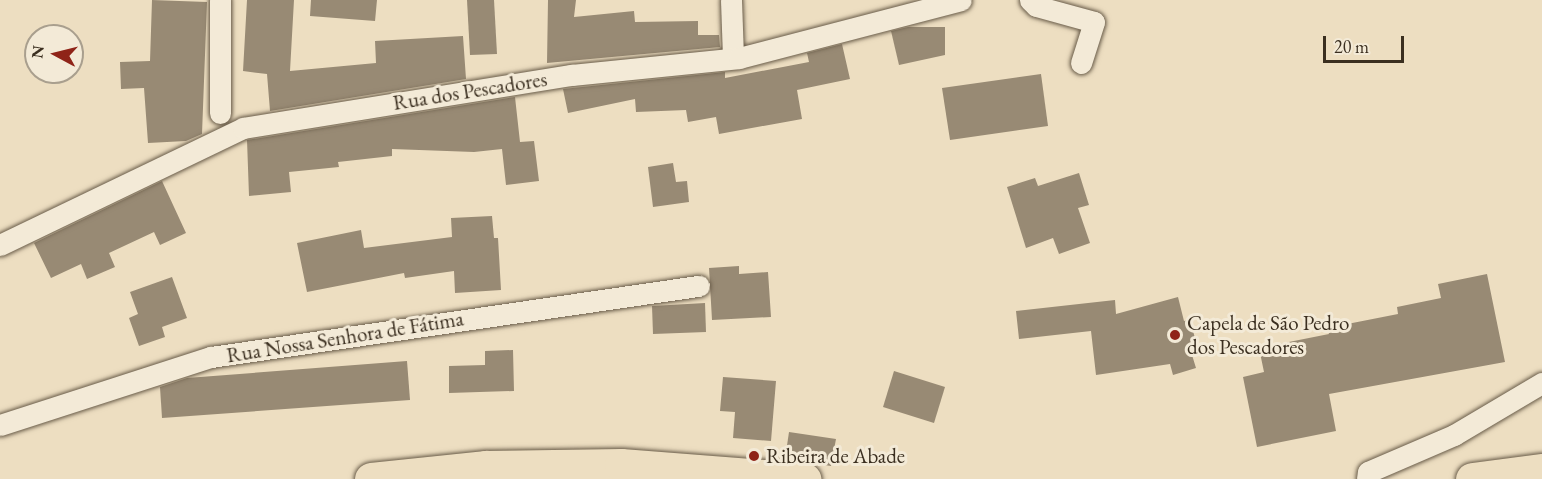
<!DOCTYPE html>
<html>
<head>
<meta charset="utf-8">
<style>
  body { margin:0 }
  #map { position:relative; width:1542px; height:479px; overflow:hidden; background:#eddec1; font-family:"EB Garamond",serif }
  div>[style] { position:absolute }
  .building>* { inset:0; background:#988a74 }
  .roads { filter:drop-shadow(0 0 2px #685b48) drop-shadow(0 0 2px #685b48) }
  .street>* { height:21px; margin:-10.5px; padding:0 10.5px; transform-origin:10.5px; border-radius:10.5px; background:#f3ead7 }
  .primary>* { height:33px; margin:-16.5px; padding:0 16.5px; transform-origin:16.5px; border-radius:16.5px; background:#eddec1 }
  .dots>* { width:16px; height:16px; translate:-50% -50%; box-sizing:border-box; border:3px solid #f3ead7; border-radius:50% }
  span { translate:-50% -50%; white-space:nowrap; text-align:center; line-height:1.15; -webkit-text-stroke:6px #f3ead7; paint-order:stroke }
  .street-label { font-size:21px; color:#3b2f20 }
  .poi-label { font-size:21px; color:#3b2f20 }
  .left { translate:0 -50%; text-align:left }
  .north { position:absolute; left:24px; top:24px; width:60px; height:60px; box-sizing:border-box; background:#f3ead7; border:2px solid #a99f8e; border-radius:50%; rotate:277deg; font-size:16px; font-weight:700; line-height:24px; text-align:center; color:#3b2f20 }
  .north::after { content:''; display:block; margin:auto; width:21px; height:27px; background:#8f2418; clip-path:polygon(50% 0,100% 100%,50% 72%,0 100%) }
  .scale { position:absolute; left:1323px; top:36px; width:81px; height:27px; box-sizing:border-box; border:3px solid #3b2f20; border-top:0; padding-left:8px; font-size:18px; line-height:21px; white-space:nowrap; color:#3b2f20; -webkit-text-stroke:4px #f3ead7; paint-order:stroke }
</style>
</head>
<body>
<div id="map">
  <div class="building">
    <i style="clip-path:polygon(152px 0,207px 2px,202px 134px,186px 141px,148px 143px,144px 88px,121px 89px,120px 62px,150px 61px)"></i>
    <i style="clip-path:polygon(247px 0,294px 0,290px 71px,376px 63px,375px 41px,463px 36px,466px 79px,270px 111px,267px 74px,243px 71px)"></i>
    <i style="clip-path:polygon(311px 0,377px 0,375px 21px,310px 16px)"></i>
    <i style="clip-path:polygon(467px 0,494px 0,497px 54px,470px 55px)"></i>
    <i style="clip-path:polygon(548px 0,576px 0,574px 17px,634px 11px,635px 22px,698px 21px,698px 35px,719px 35px,720px 47px,547px 63px)"></i>
    <i style="clip-path:polygon(908px 27px,945px 27px,945px 55px,899px 65px,891px 31px)"></i>
    <i style="clip-path:polygon(842px 44px,850px 79px,797px 90px,802px 119px,719px 134px,716px 117px,688px 122px,686px 110px,636px 112px,635px 99px,568px 113px,563px 89px,725px 72px,725px 78px,809px 62px,807px 53px)"></i>
    <i style="clip-path:polygon(1041px 74px,1048px 126px,950px 140px,942px 88px)"></i>
    <i style="clip-path:polygon(515px 97px,520px 142px,534px 141px,539px 181px,506px 185px,502px 149px,474px 152px,392px 149px,392px 156px,338px 162px,339px 167px,289px 172px,291px 192px,249px 196px,247px 140px)"></i>
    <i style="clip-path:polygon(673px 163px,676px 182px,687px 181px,689px 202px,653px 207px,648px 167px)"></i>
    <i style="clip-path:polygon(1079px 173px,1089px 205px,1078px 208px,1090px 243px,1059px 254px,1053px 238px,1026px 248px,1007px 187px,1035px 178px,1038px 186px)"></i>
    <i style="clip-path:polygon(162px 181px,186px 233px,160px 245px,154px 232px,109px 253px,115px 267px,87px 279px,81px 264px,51px 278px,34px 243px)"></i>
    <i style="clip-path:polygon(492px 216px,494px 238px,498px 238px,501px 290px,455px 293px,454px 271px,405px 278px,404px 273px,307px 292px,297px 243px,361px 230px,364px 248px,452px 237px,451px 218px)"></i>
    <i style="clip-path:polygon(739px 266px,739px 274px,768px 272px,771px 317px,712px 320px,709px 268px)"></i>
    <i style="clip-path:polygon(1487px 274px,1505px 362px,1329px 394px,1336px 431px,1257px 447px,1243px 377px,1264px 372px,1259px 348px,1329px 334px,1327px 328px,1398px 314px,1397px 307px,1441px 298px,1438px 284px)"></i>
    <i style="clip-path:polygon(172px 277px,187px 318px,162px 327px,165px 337px,139px 346px,129px 318px,138px 314px,130px 292px)"></i>
    <i style="clip-path:polygon(1178px 297px,1184px 321px,1190px 319px,1199px 354px,1192px 355px,1196px 368px,1173px 375px,1170px 364px,1096px 375px,1091px 331px,1019px 339px,1016px 311px,1115px 300px,1116px 314px)"></i>
    <i style="clip-path:polygon(705px 303px,706px 332px,653px 334px,652px 306px)"></i>
    <i style="clip-path:polygon(513px 350px,514px 391px,449px 393px,449px 366px,485px 365px,485px 351px)"></i>
    <i style="clip-path:polygon(407px 361px,410px 400px,162px 418px,160px 387px,187px 378px)"></i>
    <i style="clip-path:polygon(894px 371px,945px 387px,934px 423px,883px 407px)"></i>
    <i style="clip-path:polygon(723px 377px,776px 381px,771px 441px,733px 438px,735px 412px,720px 411px)"></i>
    <i style="clip-path:polygon(789px 432px,836px 439px,831px 466px,785px 459px)"></i>
  </div>
  <div class="roads">
    <div class="street">
      <i style="left:220px;top:0;width:113px;rotate:90deg"></i>
      <i style="left:731px;top:0;width:58px;rotate:88deg"></i>
      <i style="left:1030px;top:0;width:8px;rotate:45deg"></i>
      <i style="left:1036px;top:6px;width:60px;rotate:15.4deg"></i>
      <i style="left:1094px;top:22px;width:43px;rotate:107.6deg"></i>
      <i style="left:0;top:245px;width:270px;rotate:-25.7deg"></i>
      <i style="left:243px;top:128px;width:333px;rotate:-9.2deg"></i>
      <i style="left:572px;top:75px;width:168px;rotate:-5.8deg"></i>
      <i style="left:739px;top:58px;width:229px;rotate:-14.6deg"></i>
      <i style="left:0;top:425px;width:222px;rotate:-17.9deg"></i>
      <i style="left:211px;top:357px;width:493px;rotate:-8.3deg"></i>
      <i style="left:1367px;top:479px;width:7px;rotate:-82deg"></i>
      <i style="left:1368px;top:472px;width:94px;rotate:-23.3deg"></i>
      <i style="left:1454px;top:435px;width:102px;rotate:-30.6deg"></i>
    </div>
    <div class="primary">
      <i style="left:371px;top:479px;width:116px;rotate:-6deg"></i>
      <i style="left:486px;top:467px;width:135px;rotate:-0.8deg"></i>
      <i style="left:621px;top:465px;width:184px;rotate:4.4deg"></i>
      <i style="left:1472px;top:479px;width:71px;rotate:-7.3deg"></i>
    </div>
  </div>
  <div class="dots">
    <i style="left:1175px;top:335px;background:#8f2418"></i>
    <i style="left:754px;top:456px;background:#8f2418"></i>
  </div>
  <div class="street-label">
    <span style="left:470px;top:91px;rotate:-9deg">Rua dos Pescadores</span>
    <span style="left:345px;top:337px;rotate:-9deg">Rua Nossa Senhora de Fátima</span>
  </div>
  <div class="poi-label">
    <span class="left" style="left:1187px;top:335px">Capela de São Pedro<br>dos Pescadores</span>
    <span class="left" style="left:766px;top:456px">Ribeira de Abade</span>
  </div>
  <div class="north">N</div>
  <div class="scale">20 m</div>
</div>
</body>
</html>
